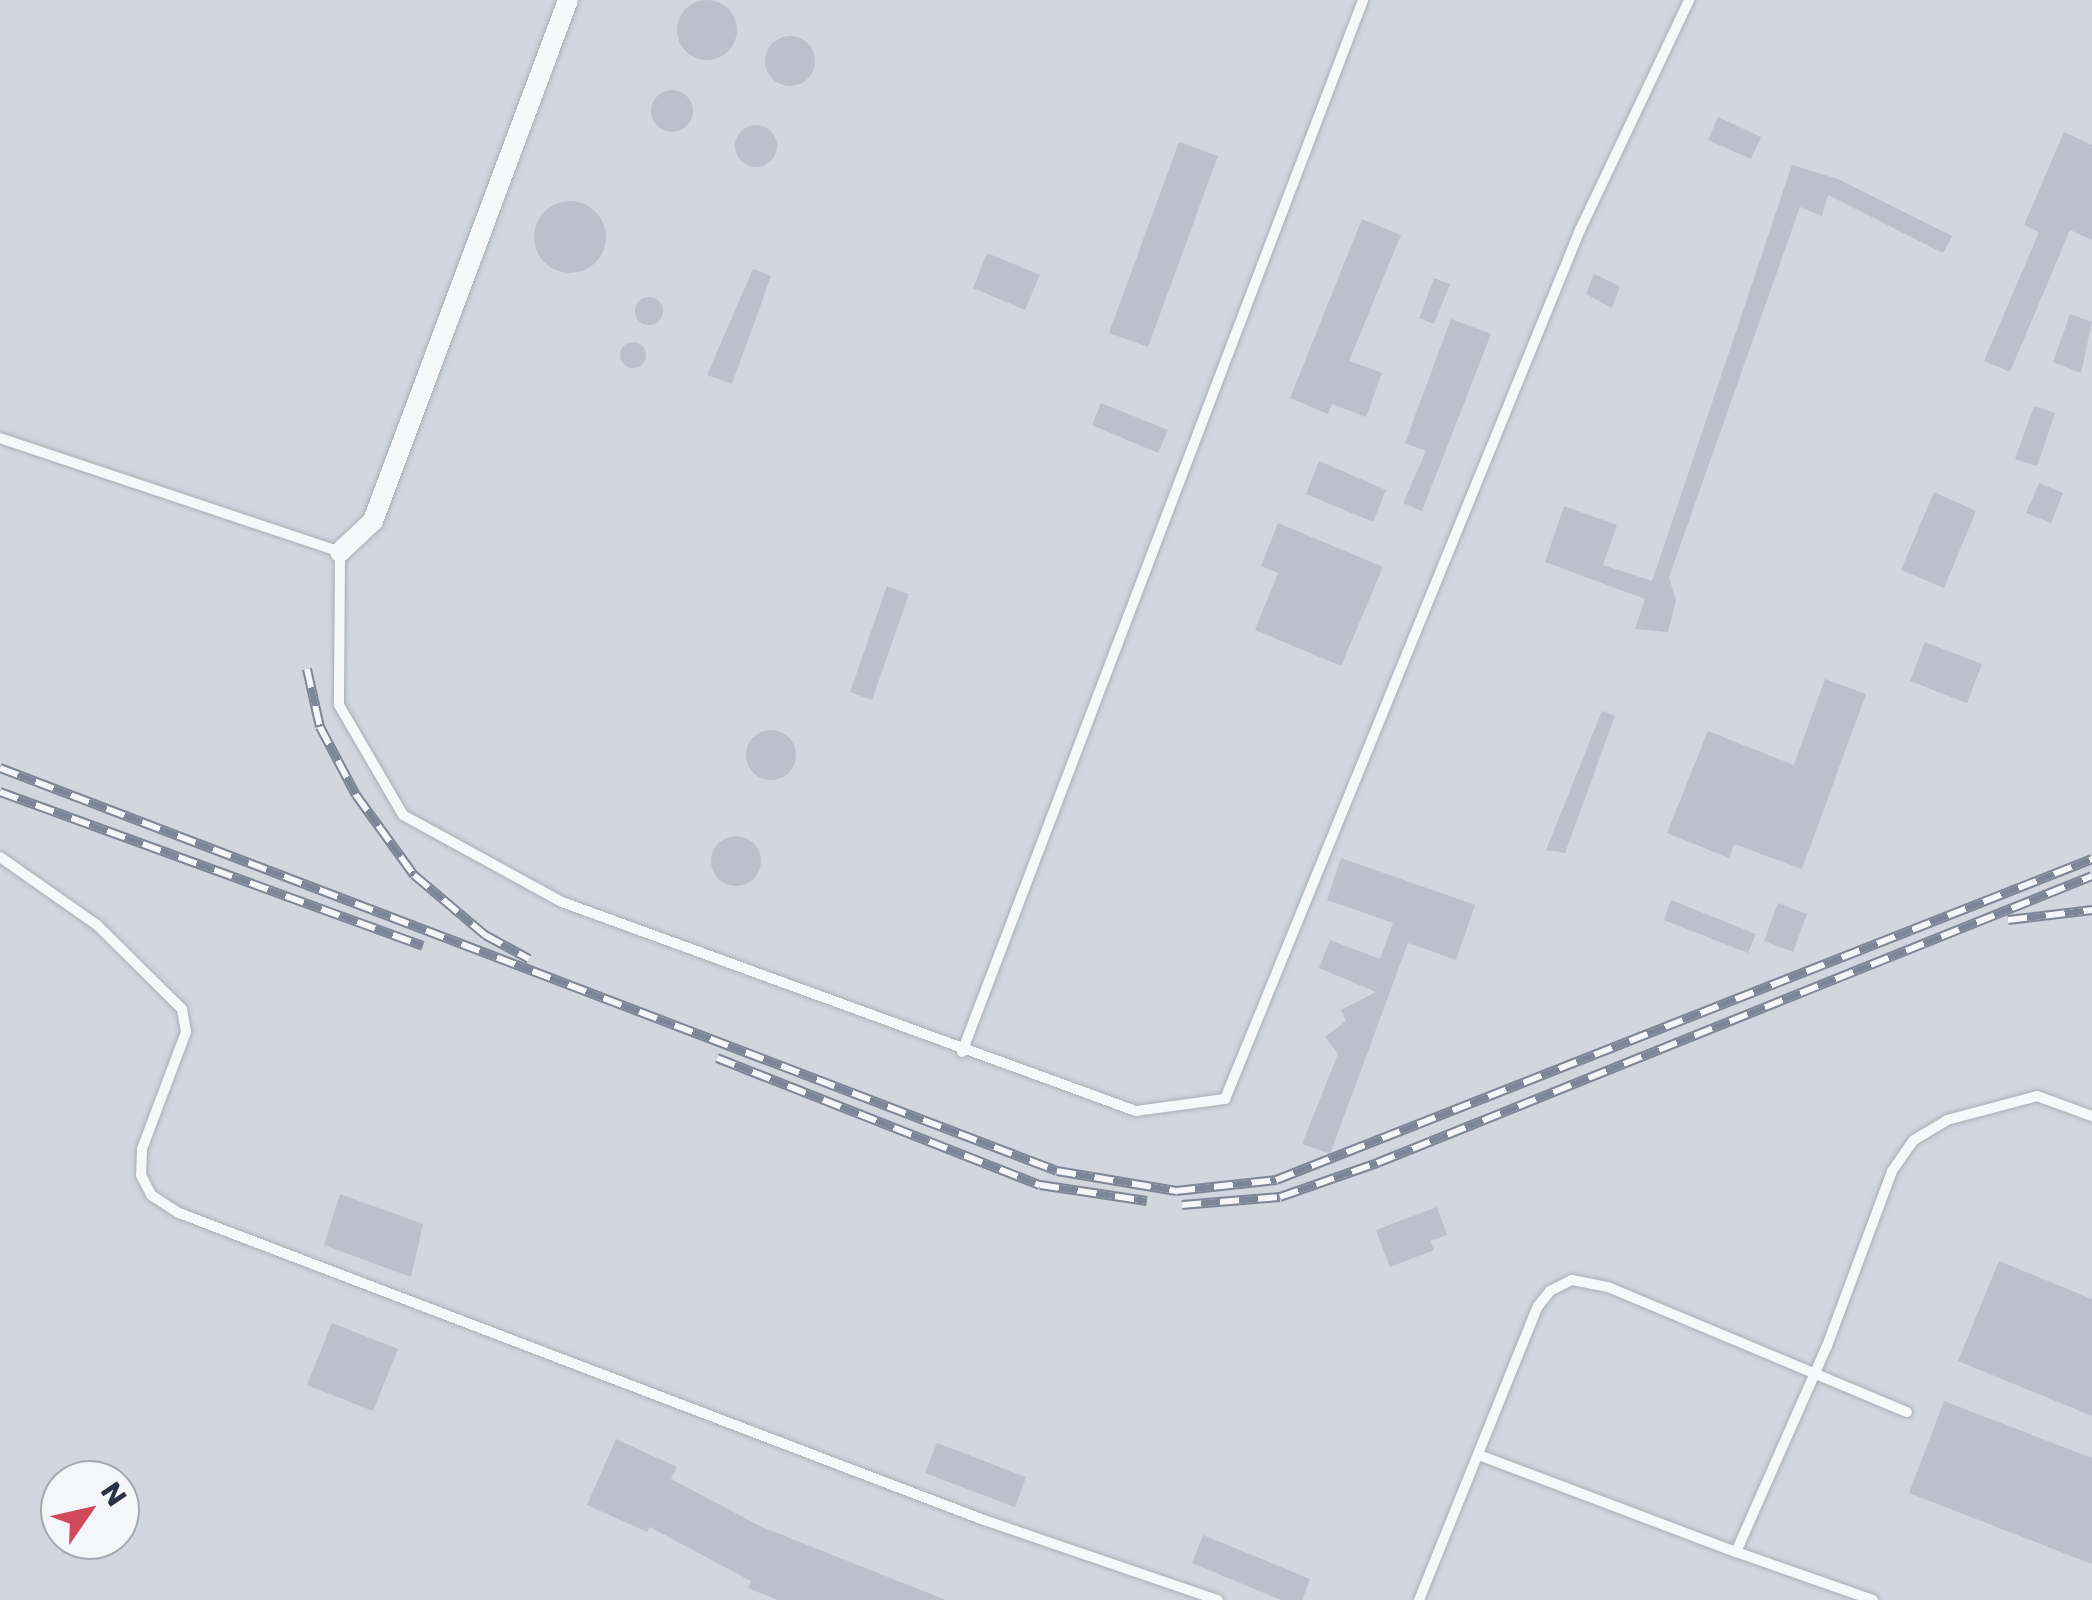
<!DOCTYPE html>
<html>
<head>
<meta charset="utf-8">
<style>
  body { margin:0 }
  #map { position:relative; width:2092px; height:1600px; overflow:hidden; background:#e4e7ec; font-family:Poppins,sans-serif }
  div>[style] { position:absolute }
  .built>* { inset:0; background:#d2d6de }
  .building>* { inset:0; background:#bbc0ca }
  .round { border-radius:50% }
  .roads { filter:drop-shadow(0 0 2px #a9aeb7) drop-shadow(0 0 2px #a9aeb7) }
  .service>* { height:10px; margin:-5px; padding:0 5px; transform-origin:5px; border-radius:5px; background:#f7f8fa }
  .minor>* { height:20px; margin:-10px; padding:0 10px; transform-origin:10px; border-radius:10px; background:#f7f8fa }
  .rail>* { height:10px; margin-top:-5px; transform-origin:0; background:repeating-linear-gradient(90deg,#f4f6f9 0 19px,#7d8696 0 38px); box-sizing:border-box; border-block:2px solid #7d8696 }
  span { translate:-50% -50%; white-space:nowrap; text-align:center; line-height:1.15; -webkit-text-stroke:9px #f4f6f9; paint-order:stroke }
  .north { position:absolute; left:40px; top:1460px; width:100px; height:100px; box-sizing:border-box; background:#f4f6f9; border:2px solid #a4a8b1; border-radius:50%; rotate:56deg; font-size:28px; font-weight:700; line-height:40px; text-align:center; color:#2b3445 }
  .north::after { content:''; display:block; margin:auto; width:35px; height:45px; background:#d1495b; clip-path:polygon(50% 0,100% 100%,50% 72%,0 100%) }
</style>
</head>
<body>
<div id="map">
  <div class="built">
    <i style="clip-path:polygon(evenodd,0 0,2092px 0,2092px 1600px,0 1600px,0 0,60px 1480px,120px 1480px,120px 1540px,60px 1540px,60px 1480px)"></i>
  </div>
  <div class="building">
    <i class="round" style="left:677px;top:0;width:60px;height:60px"></i>
    <i class="round" style="left:765px;top:36px;width:50px;height:50px"></i>
    <i class="round" style="left:651px;top:90px;width:42px;height:42px"></i>
    <i style="clip-path:polygon(1718px 117px,1761px 137px,1751px 159px,1708px 140px)"></i>
    <i class="round" style="left:735px;top:125px;width:42px;height:42px"></i>
    <i style="clip-path:polygon(2064px 132px,2092px 145px,2092px 240px,2070px 230px,2010px 372px,1984px 361px,2039px 232px,2024px 225px)"></i>
    <i style="clip-path:polygon(1179px 142px,1218px 156px,1148px 347px,1109px 333px)"></i>
    <i style="clip-path:polygon(1792px 165px,1838px 179px,1952px 236px,1943px 253px,1828px 195px,1822px 216px,1800px 207px,1669px 577px,1676px 601px,1668px 632px,1635px 629px,1645px 599px,1545px 562px,1564px 506px,1617px 525px,1603px 565px,1652px 581px)"></i>
    <i class="round" style="left:534px;top:201px;width:72px;height:72px"></i>
    <i style="clip-path:polygon(1362px 219px,1401px 235px,1349px 361px,1382px 373px,1366px 417px,1332px 404px,1328px 414px,1290px 398px)"></i>
    <i style="clip-path:polygon(987px 253px,1040px 275px,1025px 310px,973px 288px)"></i>
    <i style="clip-path:polygon(753px 269px,771px 276px,732px 384px,707px 375px)"></i>
    <i style="clip-path:polygon(1594px 274px,1620px 286px,1612px 308px,1586px 294px)"></i>
    <i style="clip-path:polygon(1434px 278px,1450px 284px,1434px 324px,1419px 318px)"></i>
    <i class="round" style="left:635px;top:297px;width:28px;height:28px"></i>
    <i style="clip-path:polygon(2070px 314px,2092px 322px,2081px 373px,2053px 362px)"></i>
    <i style="clip-path:polygon(1451px 319px,1491px 334px,1422px 511px,1403px 503px,1426px 451px,1405px 443px)"></i>
    <i class="round" style="left:620px;top:342px;width:26px;height:26px"></i>
    <i style="clip-path:polygon(1101px 403px,1168px 430px,1158px 453px,1092px 425px)"></i>
    <i style="clip-path:polygon(2034px 406px,2055px 413px,2037px 466px,2015px 459px)"></i>
    <i style="clip-path:polygon(1319px 461px,1386px 490px,1373px 522px,1306px 494px)"></i>
    <i style="clip-path:polygon(2039px 483px,2063px 493px,2051px 523px,2026px 513px)"></i>
    <i style="clip-path:polygon(1934px 492px,1976px 511px,1944px 588px,1901px 570px)"></i>
    <i style="clip-path:polygon(1278px 523px,1383px 567px,1341px 666px,1255px 630px,1278px 573px,1261px 566px)"></i>
    <i style="clip-path:polygon(887px 586px,909px 594px,872px 700px,850px 692px)"></i>
    <i style="clip-path:polygon(1925px 642px,1982px 664px,1967px 703px,1910px 681px)"></i>
    <i style="clip-path:polygon(1825px 679px,1866px 694px,1802px 869px,1734px 844px,1729px 858px,1667px 833px,1708px 731px,1794px 765px)"></i>
    <i style="clip-path:polygon(1602px 711px,1615px 716px,1565px 853px,1546px 850px)"></i>
    <i class="round" style="left:746px;top:730px;width:50px;height:50px"></i>
    <i class="round" style="left:711px;top:836px;width:50px;height:50px"></i>
    <i style="clip-path:polygon(1341px 858px,1475px 905px,1456px 960px,1408px 943px,1330px 1154px,1302px 1144px,1338px 1054px,1325px 1037px,1346px 1021px,1341px 1010px,1376px 992px,1319px 968px,1330px 940px,1380px 959px,1393px 923px,1327px 900px)"></i>
    <i style="clip-path:polygon(1671px 900px,1756px 934px,1748px 953px,1664px 920px)"></i>
    <i style="clip-path:polygon(1778px 903px,1807px 914px,1793px 952px,1764px 941px)"></i>
    <i style="clip-path:polygon(340px 1194px,423px 1224px,411px 1277px,324px 1245px)"></i>
    <i style="clip-path:polygon(1437px 1207px,1447px 1235px,1430px 1241px,1434px 1250px,1390px 1267px,1376px 1230px)"></i>
    <i style="clip-path:polygon(1999px 1261px,2092px 1299px,2092px 1416px,1958px 1361px)"></i>
    <i style="clip-path:polygon(332px 1323px,398px 1349px,373px 1411px,307px 1385px)"></i>
    <i style="clip-path:polygon(1944px 1401px,2092px 1458px,2092px 1564px,1909px 1493px)"></i>
    <i style="clip-path:polygon(616px 1439px,677px 1467px,671px 1479px,762px 1527px,946px 1600px,778px 1600px,748px 1588px,751px 1581px,650px 1527px,647px 1532px,587px 1505px)"></i>
    <i style="clip-path:polygon(937px 1443px,1026px 1477px,1015px 1507px,925px 1473px)"></i>
    <i style="clip-path:polygon(1203px 1535px,1310px 1579px,1302px 1600px,1281px 1600px,1192px 1563px)"></i>
  </div>
  <div class="roads">
    <div class="service">
      <i style="left:0;top:438px;width:359px;rotate:18.5deg"></i>
      <i style="left:340px;top:552px;width:153px;rotate:90.4deg"></i>
      <i style="left:339px;top:705px;width:127px;rotate:59.8deg"></i>
      <i style="left:403px;top:815px;width:181px;rotate:28.7deg"></i>
      <i style="left:562px;top:902px;width:611px;rotate:20.01deg"></i>
      <i style="left:1136px;top:1111px;width:90px;rotate:-7.7deg"></i>
      <i style="left:1225px;top:1099px;width:939px;rotate:-67.78deg"></i>
      <i style="left:1580px;top:230px;width:255px;rotate:-64.6deg"></i>
      <i style="left:0;top:857px;width:118px;rotate:35deg"></i>
      <i style="left:97px;top:925px;width:120px;rotate:44.7deg"></i>
      <i style="left:182px;top:1009px;width:23px;rotate:80deg"></i>
      <i style="left:186px;top:1032px;width:125px;rotate:110.6deg"></i>
      <i style="left:142px;top:1149px;width:26px;rotate:92deg"></i>
      <i style="left:141px;top:1175px;width:22px;rotate:63deg"></i>
      <i style="left:151px;top:1195px;width:33px;rotate:33deg"></i>
      <i style="left:179px;top:1213px;width:862px;rotate:20.88deg"></i>
      <i style="left:984px;top:1520px;width:247px;rotate:18.9deg"></i>
      <i style="left:962px;top:1052px;width:1126px;rotate:-69.13deg"></i>
      <i style="left:1479px;top:1455px;width:275px;rotate:20.7deg"></i>
      <i style="left:1419px;top:1600px;width:317px;rotate:-68deg"></i>
      <i style="left:1538px;top:1306px;width:19px;rotate:-51deg"></i>
      <i style="left:1550px;top:1291px;width:25px;rotate:-27deg"></i>
      <i style="left:1572px;top:1280px;width:37px;rotate:11deg"></i>
      <i style="left:1608px;top:1287px;width:324px;rotate:22.7deg"></i>
      <i style="left:1873px;top:1600px;width:145px;rotate:-160.7deg"></i>
      <i style="left:1736px;top:1552px;width:225px;rotate:-66.2deg"></i>
      <i style="left:1827px;top:1346px;width:187px;rotate:-69.6deg"></i>
      <i style="left:1892px;top:1171px;width:38px;rotate:-55deg"></i>
      <i style="left:1914px;top:1140px;width:39px;rotate:-31deg"></i>
      <i style="left:1947px;top:1120px;width:93px;rotate:-14.9deg"></i>
      <i style="left:2037px;top:1096px;width:59px;rotate:20deg"></i>
    </div>
    <div class="minor">
      <i style="left:340px;top:552px;width:45px;rotate:-43.2deg"></i>
      <i style="left:373px;top:521px;width:556px;rotate:-69.48deg"></i>
    </div>
  </div>
  <div class="rail">
    <i style="left:307px;top:669px;width:59px;rotate:77.4deg"></i>
    <i style="left:320px;top:727px;width:77px;rotate:62.1deg"></i>
    <i style="left:356px;top:795px;width:99px;rotate:54.1deg"></i>
    <i style="left:414px;top:875px;width:93px;rotate:40.2deg"></i>
    <i style="left:485px;top:935px;width:50px;rotate:28.6deg"></i>
    <i style="left:0;top:768px;width:1131px;rotate:20.87deg"></i>
    <i style="left:1057px;top:1171px;width:121px;rotate:9.5deg"></i>
    <i style="left:1176px;top:1191px;width:101px;rotate:-6.3deg"></i>
    <i style="left:1276px;top:1180px;width:877px;rotate:-21.47deg"></i>
    <i style="left:0;top:792px;width:450px;rotate:20deg"></i>
    <i style="left:2008px;top:920px;width:85px;rotate:-6.8deg"></i>
    <i style="left:717px;top:1058px;width:347px;rotate:21.5deg"></i>
    <i style="left:1040px;top:1185px;width:108px;rotate:8.5deg"></i>
    <i style="left:1182px;top:1205px;width:98px;rotate:-4.7deg"></i>
    <i style="left:1280px;top:1197px;width:103px;rotate:-19.3deg"></i>
    <i style="left:1377px;top:1163px;width:770px;rotate:-21.87deg"></i>
  </div>
  <div class="north">N</div>
</div>
</body>
</html>
